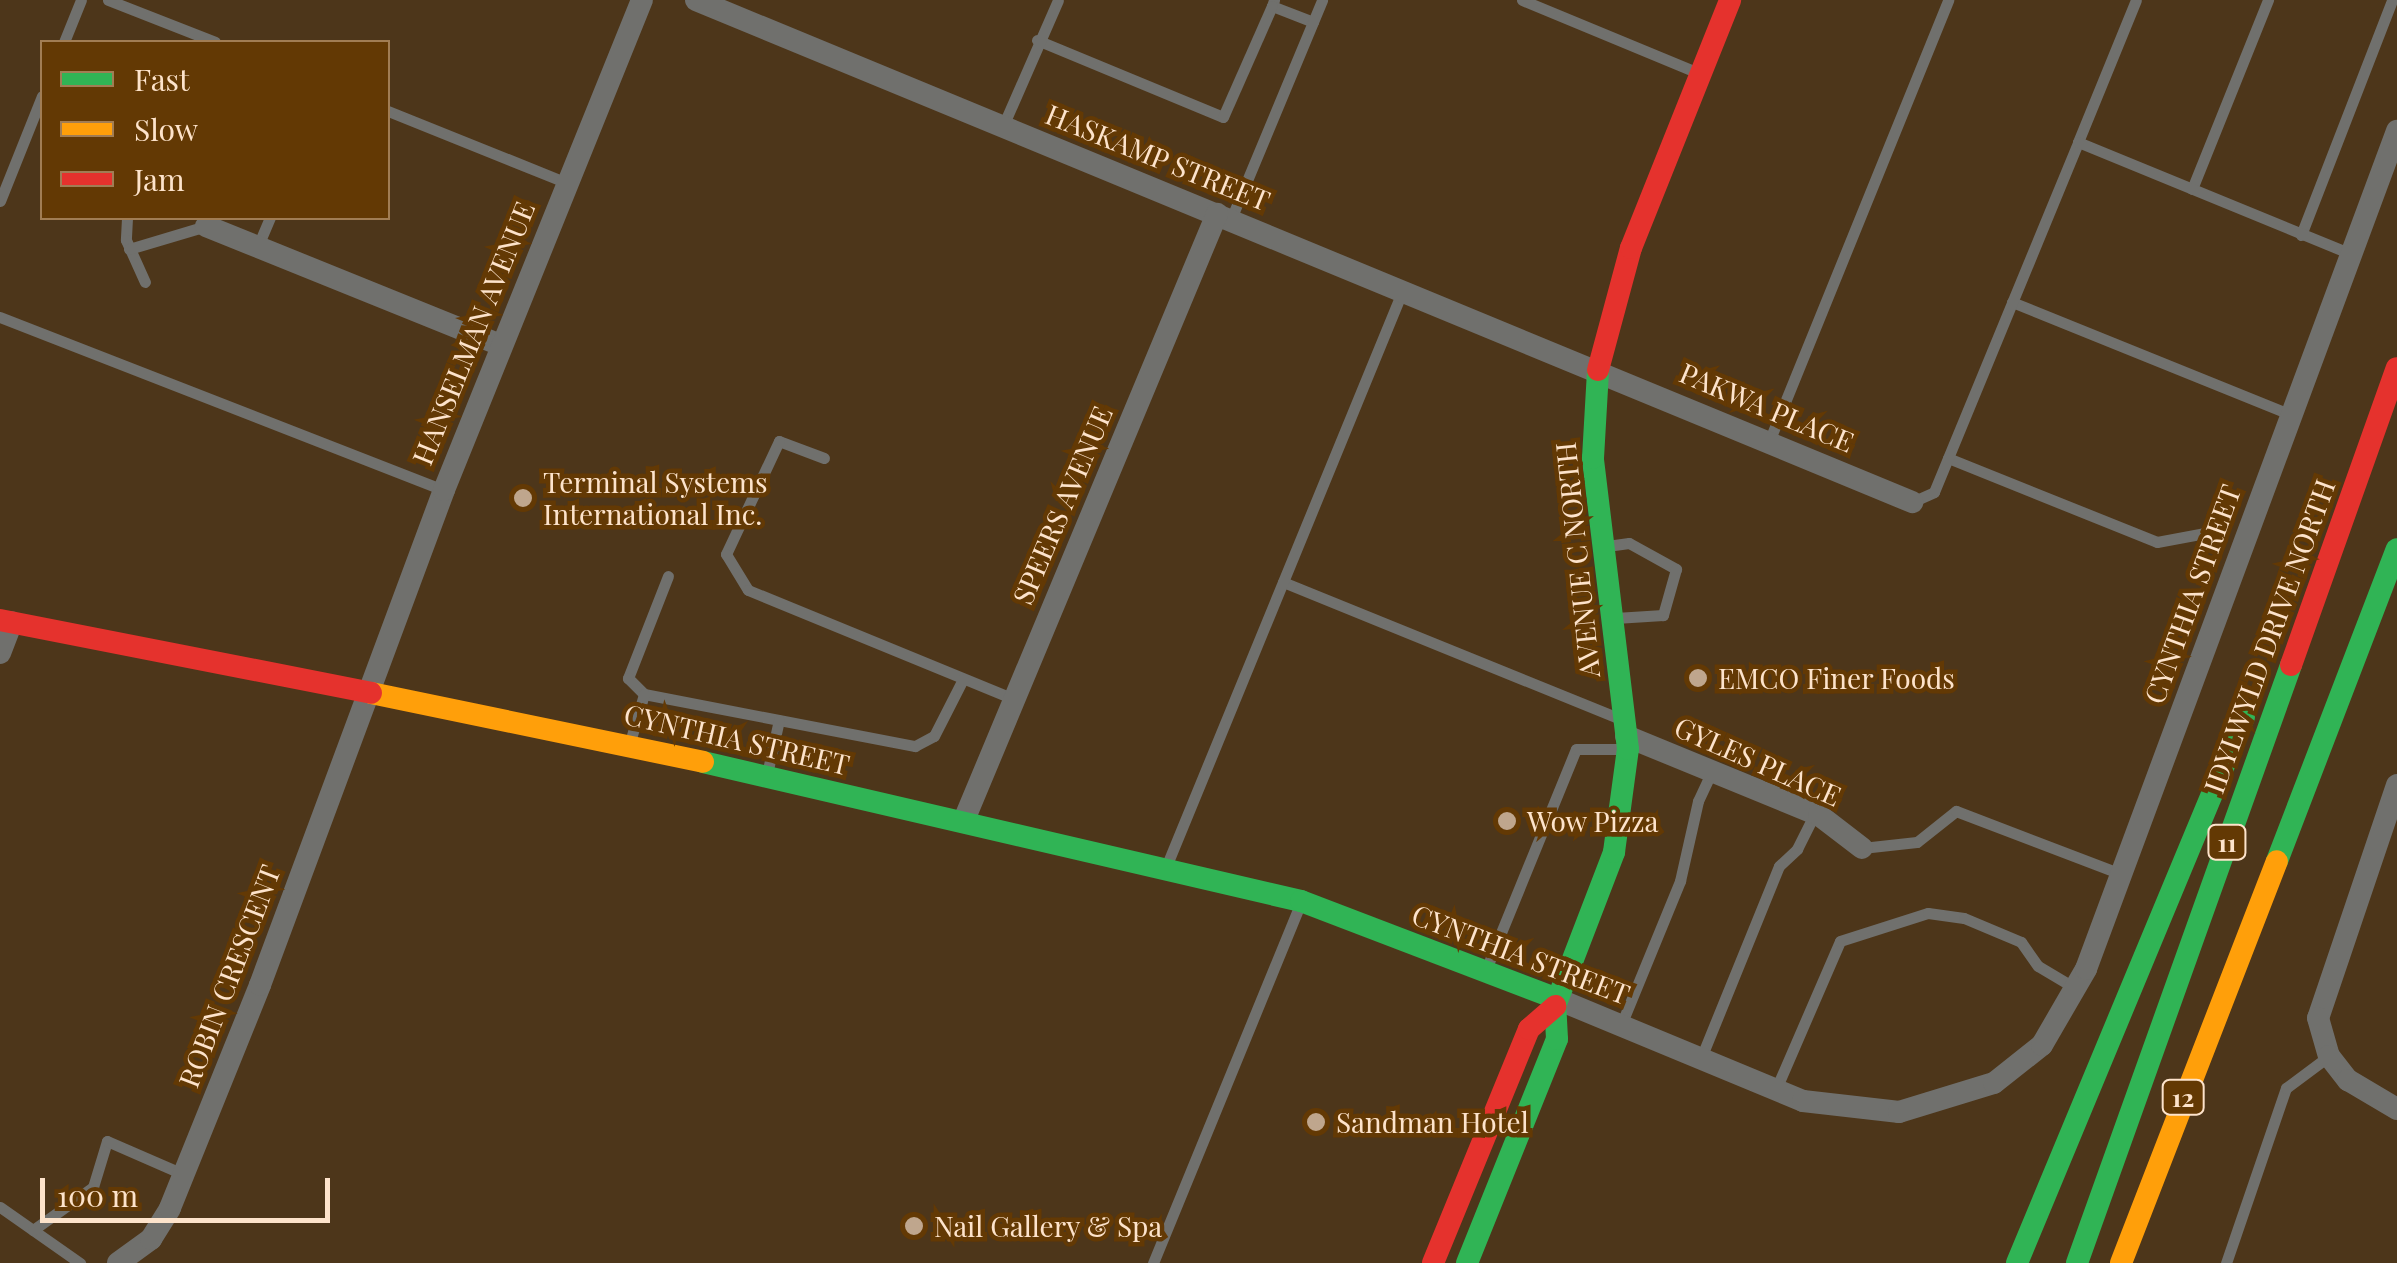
<!DOCTYPE html>
<html>
<head>
<meta charset="utf-8">
<style>
  body { margin:0 }
  #map { position:relative; width:2397px; height:1263px; overflow:hidden; background:#4d361a; font-family:"Playfair Display",serif }
  div>[style] { position:absolute }
  .lane>* { height:11px; margin:-5.5px; padding:0 5.5px; transform-origin:5.5px; border-radius:5.5px; background:#70706d }
  .street>* { height:22px; margin:-11px; padding:0 11px; transform-origin:11px; border-radius:11px; background:#70706d }
  .fast>* { height:22px; margin:-11px; padding:0 11px; transform-origin:11px; border-radius:11px; background:#30b455 }
  .slow>* { height:22px; margin:-11px; padding:0 11px; transform-origin:11px; border-radius:11px; background:#ff9f0a }
  .jam>* { height:22px; margin:-11px; padding:0 11px; transform-origin:11px; border-radius:11px; background:#e5322d }
  .dots>* { width:28px; height:28px; translate:-50% -50%; box-sizing:border-box; border:5px solid #633904; border-radius:50% }
  span { translate:-50% -50%; white-space:nowrap; text-align:center; line-height:1.15; -webkit-text-stroke:9px #633904; paint-order:stroke }
  .shield-label span { padding:2px 8px; background:#633904; border:2px solid; border-radius:8px; -webkit-text-stroke-width:0 }
  .shield-label { font-size:25px; color:#fde3cb; font-weight:700 }
  .street-label { font-size:28px; color:#fde3cb }
  .poi-label { font-size:28px; color:#fde3cb }
  .left { translate:0 -50%; text-align:left }
  .legend { position:absolute; left:40px; top:40px; width:350px; height:180px; box-sizing:border-box; background:#633904; border:2px solid #a17d54; margin:0; padding:12px 18px; list-style:none; font-size:30px; color:#fde3cb }
  .legend li { display:flex; align-items:center; gap:20px; height:50px }
  .legend b { width:50px; border:2px solid #a17d54 }
  .scale { position:absolute; left:40px; top:1178px; width:290px; height:45px; box-sizing:border-box; border:5px solid #fde3cb; border-top:0; padding-left:12px; font-size:30px; line-height:35px; white-space:nowrap; color:#fde3cb; -webkit-text-stroke:8px #633904; paint-order:stroke }
</style>
</head>
<body>
<div id="map">
  <div class="lane">
    <i style="left:108px;top:0;width:115px;rotate:21.4deg"></i>
    <i style="left:1274px;top:0;width:6px;rotate:108deg"></i>
    <i style="left:1272px;top:6px;width:44px;rotate:21.3deg"></i>
    <i style="left:1522px;top:0;width:188px;rotate:22.5deg"></i>
    <i style="left:1037px;top:40px;width:201px;rotate:22.5deg"></i>
    <i style="left:1223px;top:117px;width:121px;rotate:-66.2deg"></i>
    <i style="left:64px;top:42px;width:45px;rotate:-68deg"></i>
    <i style="left:388px;top:111px;width:191px;rotate:21.9deg"></i>
    <i style="left:1003px;top:126px;width:137px;rotate:-66.4deg"></i>
    <i style="left:2078px;top:142px;width:153px;rotate:-67.8deg"></i>
    <i style="left:2192px;top:189px;width:204px;rotate:-68.1deg"></i>
    <i style="left:0;top:201px;width:113px;rotate:-68.2deg"></i>
    <i style="left:127px;top:218px;width:22px;rotate:93deg"></i>
    <i style="left:126px;top:240px;width:46px;rotate:65.7deg"></i>
    <i style="left:1231px;top:219px;width:237px;rotate:-67.4deg"></i>
    <i style="left:2301px;top:235px;width:252px;rotate:-68.8deg"></i>
    <i style="left:257px;top:248px;width:33px;rotate:-67deg"></i>
    <i style="left:129px;top:249px;width:80px;rotate:-16.6deg"></i>
    <i style="left:2012px;top:302px;width:299px;rotate:22deg"></i>
    <i style="left:0;top:317px;width:477px;rotate:21.3deg"></i>
    <i style="left:1770px;top:439px;width:474px;rotate:-67.9deg"></i>
    <i style="left:824px;top:458px;width:48px;rotate:-159.3deg"></i>
    <i style="left:779px;top:441px;width:125px;rotate:115.1deg"></i>
    <i style="left:726px;top:554px;width:42px;rotate:58.6deg"></i>
    <i style="left:748px;top:590px;width:287px;rotate:22.3deg"></i>
    <i style="left:1948px;top:458px;width:225px;rotate:21.9deg"></i>
    <i style="left:2157px;top:542px;width:49px;rotate:-10.6deg"></i>
    <i style="left:1912px;top:502px;width:24px;rotate:-24deg"></i>
    <i style="left:1934px;top:492px;width:378px;rotate:-67.6deg"></i>
    <i style="left:2078px;top:142px;width:295px;rotate:22.3deg"></i>
    <i style="left:1607px;top:546px;width:22px;rotate:-8deg"></i>
    <i style="left:1629px;top:543px;width:54px;rotate:29deg"></i>
    <i style="left:1676px;top:569px;width:48px;rotate:105.8deg"></i>
    <i style="left:1663px;top:615px;width:48px;rotate:176.4deg"></i>
    <i style="left:668px;top:576px;width:110px;rotate:111.4deg"></i>
    <i style="left:628px;top:678px;width:23px;rotate:45deg"></i>
    <i style="left:644px;top:694px;width:276px;rotate:10.9deg"></i>
    <i style="left:915px;top:746px;width:21px;rotate:-28deg"></i>
    <i style="left:934px;top:736px;width:64px;rotate:-63deg"></i>
    <i style="left:1283px;top:582px;width:364px;rotate:22.1deg"></i>
    <i style="left:630px;top:742px;width:50px;rotate:-73.7deg"></i>
    <i style="left:767px;top:774px;width:55px;rotate:-77.5deg"></i>
    <i style="left:1862px;top:848px;width:55px;rotate:-6.2deg"></i>
    <i style="left:1917px;top:842px;width:50px;rotate:-38.5deg"></i>
    <i style="left:1956px;top:811px;width:177px;rotate:20.9deg"></i>
    <i style="left:1168px;top:862px;width:616px;rotate:-67.68deg"></i>
    <i style="left:1487px;top:967px;width:235px;rotate:-67.8deg"></i>
    <i style="left:1576px;top:749px;width:51px"></i>
    <i style="left:1621px;top:1025px;width:156px;rotate:-67.7deg"></i>
    <i style="left:1680px;top:881px;width:82px;rotate:-77.3deg"></i>
    <i style="left:1698px;top:801px;width:33px;rotate:-65deg"></i>
    <i style="left:1701px;top:1058px;width:207px;rotate:-67.9deg"></i>
    <i style="left:1779px;top:866px;width:25px;rotate:-43deg"></i>
    <i style="left:1797px;top:849px;width:40px;rotate:-63.4deg"></i>
    <i style="left:1776px;top:1089px;width:161px;rotate:-66.6deg"></i>
    <i style="left:1840px;top:941px;width:92px;rotate:-17.7deg"></i>
    <i style="left:1928px;top:913px;width:36px;rotate:8deg"></i>
    <i style="left:1964px;top:918px;width:62px;rotate:22.8deg"></i>
    <i style="left:2021px;top:942px;width:29px;rotate:55deg"></i>
    <i style="left:2038px;top:966px;width:43px;rotate:30.7deg"></i>
    <i style="left:0;top:1207px;width:98px;rotate:35deg"></i>
    <i style="left:33px;top:1230px;width:74px;rotate:-35.6deg"></i>
    <i style="left:93px;top:1187px;width:48px;rotate:-73.1deg"></i>
    <i style="left:107px;top:1141px;width:83px;rotate:23.5deg"></i>
    <i style="left:1153px;top:1263px;width:387px;rotate:-67.7deg"></i>
    <i style="left:2226px;top:1263px;width:185px;rotate:-71.1deg"></i>
    <i style="left:2286px;top:1088px;width:54px;rotate:-36.7deg"></i>
  </div>
  <div class="street">
    <i style="left:696px;top:0;width:1316px;rotate:22.43deg"></i>
    <i style="left:206px;top:226px;width:318px;rotate:22deg"></i>
    <i style="left:0;top:653px;width:33px;rotate:-69deg"></i>
    <i style="left:1626px;top:736px;width:209px;rotate:22.3deg"></i>
    <i style="left:1819px;top:815px;width:54px;rotate:37.5deg"></i>
    <i style="left:2397px;top:785px;width:246px;rotate:108.7deg"></i>
    <i style="left:2318px;top:1018px;width:40px;rotate:74deg"></i>
    <i style="left:2329px;top:1056px;width:31px;rotate:52deg"></i>
    <i style="left:2348px;top:1080px;width:57px;rotate:30.6deg"></i>
    <i style="left:964px;top:820px;width:657px;rotate:-67.34deg"></i>
    <i style="left:1557px;top:999px;width:266px;rotate:22.5deg"></i>
    <i style="left:1803px;top:1101px;width:97px;rotate:6.5deg"></i>
    <i style="left:1899px;top:1112px;width:99px;rotate:-17deg"></i>
    <i style="left:1994px;top:1083px;width:61px;rotate:-38.4deg"></i>
    <i style="left:2042px;top:1045px;width:88px;rotate:-59.9deg"></i>
    <i style="left:2086px;top:969px;width:894px;rotate:-69.64deg"></i>
    <i style="left:118px;top:1263px;width:41px;rotate:-36deg"></i>
    <i style="left:151px;top:1239px;width:36px;rotate:-58deg"></i>
    <i style="left:170px;top:1208px;width:240px;rotate:-68deg"></i>
    <i style="left:260px;top:985px;width:528px;rotate:-69.61deg"></i>
    <i style="left:444px;top:490px;width:528px;rotate:-68deg"></i>
  </div>
  <div class="fast">
    <i style="left:703px;top:762px;width:614px;rotate:13.09deg"></i>
    <i style="left:1301px;top:901px;width:274px;rotate:20.9deg"></i>
    <i style="left:2277px;top:861px;width:334px;rotate:-69deg"></i>
    <i style="left:1467px;top:1263px;width:241px;rotate:-68.1deg"></i>
    <i style="left:1557px;top:1039px;width:33px;rotate:-93deg"></i>
    <i style="left:1555px;top:1006px;width:165px;rotate:-69deg"></i>
    <i style="left:1614px;top:852px;width:104px;rotate:-82.3deg"></i>
    <i style="left:1628px;top:749px;width:293px;rotate:-96.9deg"></i>
    <i style="left:1593px;top:458px;width:88px;rotate:-86.7deg"></i>
    <i style="left:2017px;top:1263px;width:591px;rotate:-67.42deg"></i>
    <i style="left:2077px;top:1263px;width:635px;rotate:-70.31deg"></i>
  </div>
  <div class="slow">
    <i style="left:371px;top:693px;width:339px;rotate:11.7deg"></i>
    <i style="left:2121px;top:1263px;width:431px;rotate:-68.8deg"></i>
  </div>
  <div class="jam">
    <i style="left:1598px;top:370px;width:126px;rotate:-74.9deg"></i>
    <i style="left:1631px;top:248px;width:267px;rotate:-68.2deg"></i>
    <i style="left:0;top:620px;width:378px;rotate:11.1deg"></i>
    <i style="left:2291px;top:665px;width:315px;rotate:-70.4deg"></i>
    <i style="left:1433px;top:1263px;width:253px;rotate:-67.7deg"></i>
    <i style="left:1529px;top:1029px;width:35px;rotate:-41deg"></i>
  </div>
  <div class="dots">
    <i style="left:523px;top:498px;background:#bfa68d"></i>
    <i style="left:1698px;top:678px;background:#bfa68d"></i>
    <i style="left:1507px;top:821px;background:#bfa68d"></i>
    <i style="left:1316px;top:1122px;background:#bfa68d"></i>
    <i style="left:914px;top:1226px;background:#bfa68d"></i>
  </div>
  <div class="shield-label">
    <span style="left:2227px;top:842px">11</span>
    <span style="left:2183px;top:1097px">12</span>
  </div>
  <div class="street-label">
    <span style="left:1158px;top:157px;rotate:22deg">HASKAMP STREET</span>
    <span style="left:473px;top:333px;rotate:-68deg">HANSELMAN AVENUE</span>
    <span style="left:1767px;top:407px;rotate:23deg">PAKWA PLACE</span>
    <span style="left:1062px;top:505px;rotate:-67deg">SPEERS AVENUE</span>
    <span style="left:1577px;top:560px;rotate:-96deg">AVENUE C NORTH</span>
    <span style="left:2192px;top:594px;rotate:-70deg">CYNTHIA STREET</span>
    <span style="left:2269px;top:636px;rotate:-70deg">IDYLWYLD DRIVE NORTH</span>
    <span style="left:737px;top:739px;rotate:13deg">CYNTHIA STREET</span>
    <span style="left:1758px;top:761px;rotate:24deg">GYLES PLACE</span>
    <span style="left:1521px;top:954px;rotate:21deg">CYNTHIA STREET</span>
    <span style="left:229px;top:976px;rotate:-69deg">ROBIN CRESCENT</span>
  </div>
  <div class="poi-label">
    <span class="left" style="left:543px;top:498px">Terminal Systems<br>International Inc.</span>
    <span class="left" style="left:1718px;top:678px">EMCO Finer Foods</span>
    <span class="left" style="left:1527px;top:821px">Wow Pizza</span>
    <span class="left" style="left:1336px;top:1122px">Sandman Hotel</span>
    <span class="left" style="left:934px;top:1226px">Nail Gallery &amp; Spa</span>
  </div>
  <ul class="legend">
  <li><b style="height:12px;background:#30b455"></b>Fast</li>
  <li><b style="height:12px;background:#ff9f0a"></b>Slow</li>
  <li><b style="height:12px;background:#e5322d"></b>Jam</li>
  </ul>
  <div class="scale">100 m</div>
</div>
</body>
</html>
